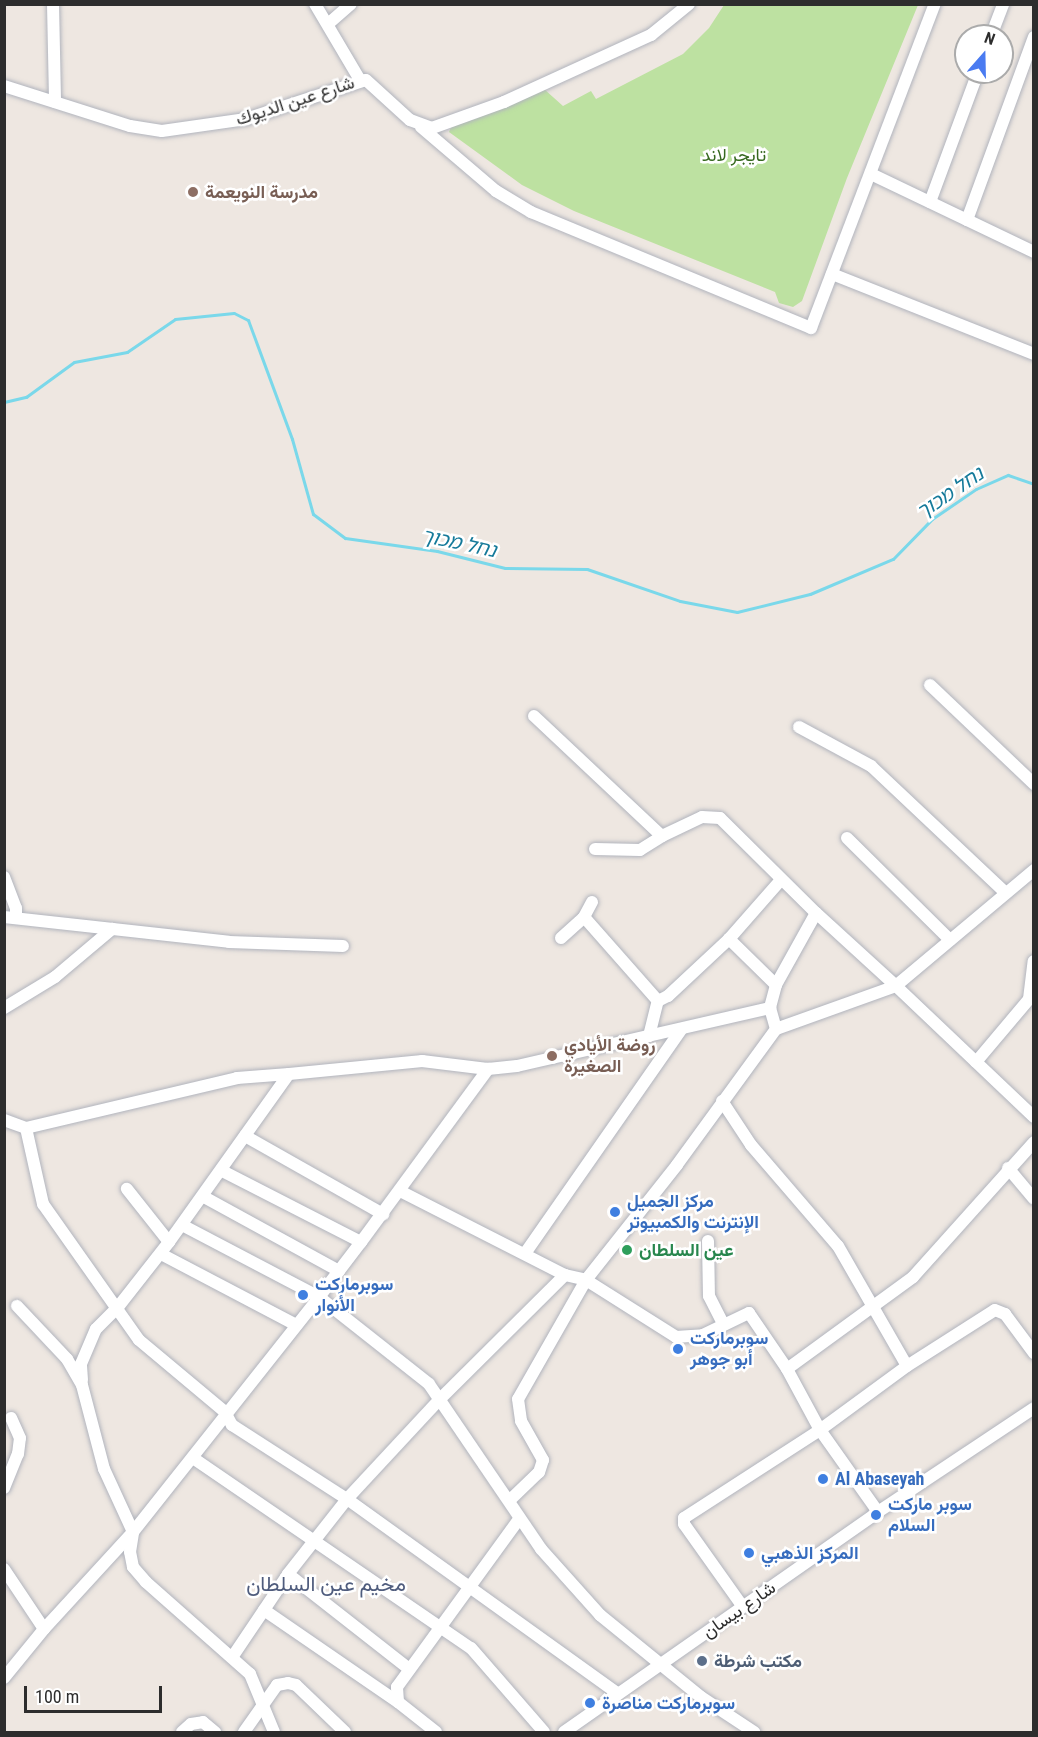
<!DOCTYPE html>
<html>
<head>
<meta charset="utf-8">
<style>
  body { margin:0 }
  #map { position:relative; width:1038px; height:1737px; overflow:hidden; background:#eee7e1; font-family:"Roboto Condensed",Vazirmatn,"Noto Sans Hebrew",sans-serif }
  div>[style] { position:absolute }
  .green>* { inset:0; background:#bde1a1 }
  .stream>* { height:3px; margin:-1.5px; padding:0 1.5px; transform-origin:1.5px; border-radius:1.5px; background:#7ad8ea }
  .roads { filter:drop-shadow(0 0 2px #b1b4bd) drop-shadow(0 0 2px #b1b4bd) }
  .minor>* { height:12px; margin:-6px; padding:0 6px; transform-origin:6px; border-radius:6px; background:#fff }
  .dots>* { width:16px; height:16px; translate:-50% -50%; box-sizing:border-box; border:3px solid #fff; border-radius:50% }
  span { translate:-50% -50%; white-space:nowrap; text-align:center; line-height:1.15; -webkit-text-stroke:5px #fff; paint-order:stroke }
  .street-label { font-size:18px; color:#2d2d2d }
  .park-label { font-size:18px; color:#36691f }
  .education-label { font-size:18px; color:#785e54; font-weight:700 }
  .left { translate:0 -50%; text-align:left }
  .shop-label { font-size:18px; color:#366cbe; font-weight:700 }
  .leisure-label { font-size:18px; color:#27864d; font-weight:700 }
  .service-label { font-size:18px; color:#4e5e75; font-weight:700 }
  .water-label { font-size:20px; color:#157a9a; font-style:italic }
  .quarter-label { font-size:21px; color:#4f5c7d }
  .frame { position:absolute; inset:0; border:6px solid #2d2d2d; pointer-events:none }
  .north { position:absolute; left:954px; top:24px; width:60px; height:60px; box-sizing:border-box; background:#fff; border:2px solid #ababab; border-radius:50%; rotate:20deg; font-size:16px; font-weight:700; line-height:24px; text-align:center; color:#2d2d2d }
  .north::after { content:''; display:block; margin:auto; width:21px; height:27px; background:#4a7bf1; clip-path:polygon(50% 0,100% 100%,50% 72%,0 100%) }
  .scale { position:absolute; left:24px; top:1686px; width:138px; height:27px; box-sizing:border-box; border:3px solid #2d2d2d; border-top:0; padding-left:8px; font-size:18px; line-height:21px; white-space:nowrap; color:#2d2d2d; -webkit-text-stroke:4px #fff; paint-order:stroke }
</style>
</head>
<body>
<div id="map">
  <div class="green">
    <i style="clip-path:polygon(724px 5px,918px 5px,847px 178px,802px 301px,793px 307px,779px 303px,775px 292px,574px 211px,522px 185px,449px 132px,452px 125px,544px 89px,563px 106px,591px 91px,596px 99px,683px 54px,709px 28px)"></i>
  </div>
  <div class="stream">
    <i style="left:4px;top:402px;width:23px;rotate:-13deg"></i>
    <i style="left:26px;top:397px;width:59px;rotate:-36.1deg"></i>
    <i style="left:74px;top:362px;width:54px;rotate:-10.7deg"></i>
    <i style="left:127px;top:352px;width:58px;rotate:-34.5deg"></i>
    <i style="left:175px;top:319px;width:59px;rotate:-5.8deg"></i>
    <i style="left:234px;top:313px;width:16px;rotate:27deg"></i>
    <i style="left:248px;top:320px;width:127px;rotate:69.7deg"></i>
    <i style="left:292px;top:439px;width:78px;rotate:74.4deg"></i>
    <i style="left:313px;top:514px;width:40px;rotate:37deg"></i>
    <i style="left:345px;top:538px;width:93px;rotate:8deg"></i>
    <i style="left:437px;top:551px;width:70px;rotate:14deg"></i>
    <i style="left:505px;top:568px;width:82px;rotate:0.7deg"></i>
    <i style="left:587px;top:569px;width:98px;rotate:19deg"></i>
    <i style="left:680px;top:601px;width:58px;rotate:10.9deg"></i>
    <i style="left:737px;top:612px;width:75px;rotate:-13.9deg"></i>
    <i style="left:810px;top:594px;width:90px;rotate:-22.9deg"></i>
    <i style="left:893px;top:559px;width:56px;rotate:-45.7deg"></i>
    <i style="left:932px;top:519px;width:53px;rotate:-34.3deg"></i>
    <i style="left:976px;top:489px;width:35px;rotate:-24deg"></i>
    <i style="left:1008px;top:475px;width:28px;rotate:19deg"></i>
  </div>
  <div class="roads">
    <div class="minor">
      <i style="left:53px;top:4px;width:98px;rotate:88.8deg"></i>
      <i style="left:315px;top:4px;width:88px;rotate:59.4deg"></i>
      <i style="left:328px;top:24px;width:30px;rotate:-41deg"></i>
      <i style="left:991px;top:36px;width:34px;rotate:-69deg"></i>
      <i style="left:4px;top:86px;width:132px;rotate:17.6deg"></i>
      <i style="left:130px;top:126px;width:32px;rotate:9deg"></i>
      <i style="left:162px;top:131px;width:85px;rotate:-8.1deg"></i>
      <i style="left:246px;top:119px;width:126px;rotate:-18deg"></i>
      <i style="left:366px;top:80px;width:59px;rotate:42.3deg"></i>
      <i style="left:410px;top:120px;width:23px;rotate:20deg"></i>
      <i style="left:432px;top:128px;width:77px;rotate:-19.9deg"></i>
      <i style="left:504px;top:102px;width:162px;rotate:-24.5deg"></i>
      <i style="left:651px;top:35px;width:49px;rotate:-39.2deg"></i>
      <i style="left:421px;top:127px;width:99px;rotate:40.5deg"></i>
      <i style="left:496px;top:191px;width:41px;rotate:31deg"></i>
      <i style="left:531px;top:212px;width:303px;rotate:22.5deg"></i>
      <i style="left:811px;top:328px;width:347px;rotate:-69.1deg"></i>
      <i style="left:871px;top:174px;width:181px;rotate:25.6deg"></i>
      <i style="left:930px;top:202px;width:139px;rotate:-69.7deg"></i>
      <i style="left:967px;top:220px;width:195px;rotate:-69.9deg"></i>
      <i style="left:832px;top:274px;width:217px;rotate:21.6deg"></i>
      <i style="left:930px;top:685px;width:144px;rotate:43.6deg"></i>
      <i style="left:534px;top:716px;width:175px;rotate:43.2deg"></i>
      <i style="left:662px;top:836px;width:44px;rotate:-25.4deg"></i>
      <i style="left:702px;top:817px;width:18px;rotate:3deg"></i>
      <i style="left:720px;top:818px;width:135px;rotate:44.7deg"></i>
      <i style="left:816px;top:913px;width:82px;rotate:119.1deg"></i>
      <i style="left:776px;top:985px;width:24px;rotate:105deg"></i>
      <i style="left:799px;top:727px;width:82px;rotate:28.4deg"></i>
      <i style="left:871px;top:766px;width:185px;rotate:43.3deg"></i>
      <i style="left:847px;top:838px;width:145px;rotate:44.7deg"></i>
      <i style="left:595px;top:849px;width:45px;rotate:1.3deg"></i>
      <i style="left:640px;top:850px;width:26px;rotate:-32deg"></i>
      <i style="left:1034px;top:870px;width:180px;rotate:140deg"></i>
      <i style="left:896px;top:986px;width:190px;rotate:43.5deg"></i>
      <i style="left:4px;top:877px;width:33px;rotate:69deg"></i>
      <i style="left:16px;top:908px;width:10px;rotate:90deg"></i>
      <i style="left:4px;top:917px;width:226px;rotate:6.3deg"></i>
      <i style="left:229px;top:942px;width:114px;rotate:2deg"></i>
      <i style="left:584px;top:917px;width:112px;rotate:48.6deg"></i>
      <i style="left:561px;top:938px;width:31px;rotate:-42deg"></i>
      <i style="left:584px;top:917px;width:17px;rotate:-62deg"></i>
      <i style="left:776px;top:985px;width:66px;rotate:-135.6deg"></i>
      <i style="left:729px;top:939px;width:77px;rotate:-48.7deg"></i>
      <i style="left:4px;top:1008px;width:60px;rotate:-31.3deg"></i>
      <i style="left:55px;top:977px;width:75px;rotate:-40.1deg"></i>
      <i style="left:776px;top:1029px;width:127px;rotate:-19.7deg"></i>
      <i style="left:896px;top:986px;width:108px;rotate:-137.6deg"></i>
      <i style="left:649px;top:1036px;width:36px;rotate:-76deg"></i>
      <i style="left:658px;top:1001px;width:11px;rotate:-27deg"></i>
      <i style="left:668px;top:996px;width:83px;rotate:-43.1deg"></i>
      <i style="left:976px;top:1062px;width:82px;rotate:-49.9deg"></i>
      <i style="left:1029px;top:999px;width:38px;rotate:-83deg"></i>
      <i style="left:722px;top:1101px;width:53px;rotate:56.6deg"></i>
      <i style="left:751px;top:1145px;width:133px;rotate:49.3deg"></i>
      <i style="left:838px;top:1246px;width:138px;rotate:60.1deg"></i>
      <i style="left:907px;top:1366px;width:108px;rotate:143.7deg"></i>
      <i style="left:820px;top:1430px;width:162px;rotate:147.1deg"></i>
      <i style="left:684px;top:1518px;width:6px;rotate:90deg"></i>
      <i style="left:684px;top:1524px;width:102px;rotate:54.6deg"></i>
      <i style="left:4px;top:1120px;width:23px;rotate:20deg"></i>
      <i style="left:26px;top:1128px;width:217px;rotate:-13.3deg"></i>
      <i style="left:237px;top:1078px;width:52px;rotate:-4.4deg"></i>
      <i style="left:26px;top:1128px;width:78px;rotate:77.4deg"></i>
      <i style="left:43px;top:1204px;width:166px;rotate:54.8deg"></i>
      <i style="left:139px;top:1340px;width:112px;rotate:39.9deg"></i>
      <i style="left:225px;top:1412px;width:15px;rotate:62deg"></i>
      <i style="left:232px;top:1425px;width:137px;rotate:32.8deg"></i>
      <i style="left:347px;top:1499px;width:334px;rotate:35.7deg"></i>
      <i style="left:245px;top:1136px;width:159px;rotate:29.5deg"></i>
      <i style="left:1008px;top:1168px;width:40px;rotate:50deg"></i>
      <i style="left:400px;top:1191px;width:185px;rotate:27deg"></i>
      <i style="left:565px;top:1275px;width:22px;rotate:13deg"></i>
      <i style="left:586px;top:1280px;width:137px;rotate:119.7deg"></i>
      <i style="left:518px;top:1399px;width:22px;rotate:82deg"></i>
      <i style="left:521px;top:1421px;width:45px;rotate:60.6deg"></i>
      <i style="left:543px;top:1460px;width:13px;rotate:108deg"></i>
      <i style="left:539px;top:1472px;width:40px;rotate:136deg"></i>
      <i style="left:204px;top:1197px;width:154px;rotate:28.7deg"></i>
      <i style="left:182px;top:1225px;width:155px;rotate:27.7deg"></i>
      <i style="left:319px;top:1297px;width:69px;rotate:-52.6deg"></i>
      <i style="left:361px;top:1242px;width:156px;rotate:-152.9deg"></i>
      <i style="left:708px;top:1241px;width:55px;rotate:89deg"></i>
      <i style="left:709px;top:1296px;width:30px;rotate:63deg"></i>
      <i style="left:169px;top:1242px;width:206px;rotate:-54.5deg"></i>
      <i style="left:289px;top:1074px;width:134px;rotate:-5.6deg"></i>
      <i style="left:422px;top:1061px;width:66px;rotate:6.9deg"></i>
      <i style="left:488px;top:1069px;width:29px;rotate:-6deg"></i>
      <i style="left:517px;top:1066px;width:260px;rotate:-12.9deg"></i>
      <i style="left:770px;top:1008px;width:22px;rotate:74deg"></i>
      <i style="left:776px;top:1029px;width:168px;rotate:126.1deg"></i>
      <i style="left:677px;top:1165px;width:147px;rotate:128.4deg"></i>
      <i style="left:586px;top:1280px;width:107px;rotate:32.3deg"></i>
      <i style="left:676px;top:1337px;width:27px;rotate:-4deg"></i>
      <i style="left:703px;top:1335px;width:51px;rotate:-25.6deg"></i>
      <i style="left:749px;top:1313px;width:68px;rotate:55.8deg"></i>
      <i style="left:787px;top:1369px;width:156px;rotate:-36.1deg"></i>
      <i style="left:913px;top:1277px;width:181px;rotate:-48.1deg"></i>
      <i style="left:361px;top:1242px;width:215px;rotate:-53.7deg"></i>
      <i style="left:526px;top:1252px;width:271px;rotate:-55.1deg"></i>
      <i style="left:161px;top:1254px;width:153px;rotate:27.7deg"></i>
      <i style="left:907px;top:1366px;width:104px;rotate:-32.5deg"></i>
      <i style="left:995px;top:1310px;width:11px;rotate:22deg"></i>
      <i style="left:1005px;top:1314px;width:49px;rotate:53.4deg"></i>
      <i style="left:787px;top:1369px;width:69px;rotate:61.6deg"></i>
      <i style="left:820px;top:1430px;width:100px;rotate:54.7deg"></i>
      <i style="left:82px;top:1380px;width:16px;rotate:-94deg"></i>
      <i style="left:81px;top:1364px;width:38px;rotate:-67deg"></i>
      <i style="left:96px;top:1329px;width:31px;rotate:-45deg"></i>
      <i style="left:118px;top:1307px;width:83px;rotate:-51.9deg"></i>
      <i style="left:169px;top:1242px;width:68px;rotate:-128.4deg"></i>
      <i style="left:193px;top:1458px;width:337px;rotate:34.4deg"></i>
      <i style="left:471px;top:1648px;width:111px;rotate:49deg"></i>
      <i style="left:4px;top:1488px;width:37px;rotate:-68deg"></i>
      <i style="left:18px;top:1454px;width:16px;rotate:-83deg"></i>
      <i style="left:20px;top:1438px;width:22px;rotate:-114deg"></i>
      <i style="left:4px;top:1569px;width:72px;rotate:56.3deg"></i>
      <i style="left:288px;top:1574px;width:154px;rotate:38.1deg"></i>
      <i style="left:264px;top:1610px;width:163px;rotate:34.5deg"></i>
      <i style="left:233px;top:1656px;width:99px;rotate:-56.1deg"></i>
      <i style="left:288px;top:1574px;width:95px;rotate:-51.8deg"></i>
      <i style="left:347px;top:1499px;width:137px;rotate:-47.1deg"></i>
      <i style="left:440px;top:1399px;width:176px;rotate:-44.8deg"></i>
      <i style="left:4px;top:1678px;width:63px;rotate:-50.8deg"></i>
      <i style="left:44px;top:1629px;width:132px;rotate:-47.5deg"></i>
      <i style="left:133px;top:1532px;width:69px;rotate:-114.7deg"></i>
      <i style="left:104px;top:1469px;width:87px;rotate:-104.7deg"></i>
      <i style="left:82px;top:1385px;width:30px;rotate:-120deg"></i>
      <i style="left:67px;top:1359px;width:73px;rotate:-133.3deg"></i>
      <i style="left:182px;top:1732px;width:12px;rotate:-42deg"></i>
      <i style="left:191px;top:1724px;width:12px;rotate:-9deg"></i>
      <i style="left:203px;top:1722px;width:16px;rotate:40deg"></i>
      <i style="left:244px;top:1732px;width:57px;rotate:-54.9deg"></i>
      <i style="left:277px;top:1685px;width:11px;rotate:-10deg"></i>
      <i style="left:288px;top:1683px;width:8px;rotate:14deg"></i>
      <i style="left:296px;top:1685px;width:68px;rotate:43.8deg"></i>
      <i style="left:274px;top:1732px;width:63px;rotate:-112.5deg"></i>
      <i style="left:250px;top:1674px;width:139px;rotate:-138.5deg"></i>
      <i style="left:146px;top:1582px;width:20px;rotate:-131deg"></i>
      <i style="left:133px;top:1567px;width:15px;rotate:-101deg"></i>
      <i style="left:130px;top:1552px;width:20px;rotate:-81deg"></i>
      <i style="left:133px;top:1532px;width:300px;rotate:-51.6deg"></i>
      <i style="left:319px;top:1297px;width:140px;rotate:38.3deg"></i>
      <i style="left:429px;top:1384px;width:199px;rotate:55.8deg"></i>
      <i style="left:541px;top:1549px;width:89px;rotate:48.2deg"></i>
      <i style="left:600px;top:1615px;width:130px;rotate:39.1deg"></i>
      <i style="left:701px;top:1697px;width:64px;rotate:33.4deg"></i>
      <i style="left:436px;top:1732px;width:48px;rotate:-141.7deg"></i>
      <i style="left:398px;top:1702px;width:15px;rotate:-94deg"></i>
      <i style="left:397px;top:1687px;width:208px;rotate:-54deg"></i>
      <i style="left:564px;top:1732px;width:383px;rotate:-35deg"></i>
      <i style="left:878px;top:1512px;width:187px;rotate:-33.7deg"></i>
    </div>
  </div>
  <div class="dots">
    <i style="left:193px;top:192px;background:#8d6e63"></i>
    <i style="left:552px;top:1056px;background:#8d6e63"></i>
    <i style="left:615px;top:1212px;background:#3f7fe0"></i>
    <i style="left:627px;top:1250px;background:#2e9e5b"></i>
    <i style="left:303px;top:1295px;background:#3f7fe0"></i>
    <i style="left:678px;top:1349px;background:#3f7fe0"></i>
    <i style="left:823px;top:1479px;background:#3f7fe0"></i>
    <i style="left:876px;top:1515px;background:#3f7fe0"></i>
    <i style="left:749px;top:1553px;background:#3f7fe0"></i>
    <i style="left:702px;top:1661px;background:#5c6f8a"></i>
    <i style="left:590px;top:1703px;background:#3f7fe0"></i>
  </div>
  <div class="street-label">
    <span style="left:295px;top:101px;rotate:-18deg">شارع عين الديوك</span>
    <span style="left:739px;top:1610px;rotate:-35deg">شارع بيسان</span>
  </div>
  <div class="park-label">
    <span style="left:734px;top:155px">تايجر لاند</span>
  </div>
  <div class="education-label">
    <span class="left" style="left:205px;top:192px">مدرسة النويعمة</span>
    <span class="left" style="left:564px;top:1056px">روضة الأيادي<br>الصغيرة</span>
  </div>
  <div class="shop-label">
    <span class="left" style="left:627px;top:1212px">مركز الجميل<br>الإنترنت والكمبيوتر</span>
    <span class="left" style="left:315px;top:1295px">سوبرماركت<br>الأنوار</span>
    <span class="left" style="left:690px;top:1349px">سوبرماركت<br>أبو جوهر</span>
    <span class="left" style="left:835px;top:1479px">Al Abaseyah</span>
    <span class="left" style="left:888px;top:1515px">سوبر ماركت<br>السلام</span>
    <span class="left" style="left:761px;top:1553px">المركز الذهبي</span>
    <span class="left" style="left:602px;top:1703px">سوبرماركت مناصرة</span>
  </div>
  <div class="leisure-label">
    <span class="left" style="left:639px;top:1250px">عين السلطان</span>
  </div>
  <div class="service-label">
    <span class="left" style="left:714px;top:1661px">مكتب شرطة</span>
  </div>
  <div class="water-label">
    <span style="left:950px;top:493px;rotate:-34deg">נחל מכוך</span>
    <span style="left:459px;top:543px;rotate:12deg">נחל מכוך</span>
  </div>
  <div class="quarter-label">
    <span style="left:326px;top:1584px">مخيم عين السلطان</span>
  </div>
  <div class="frame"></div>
  <div class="north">N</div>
  <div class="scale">100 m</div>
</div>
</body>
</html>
